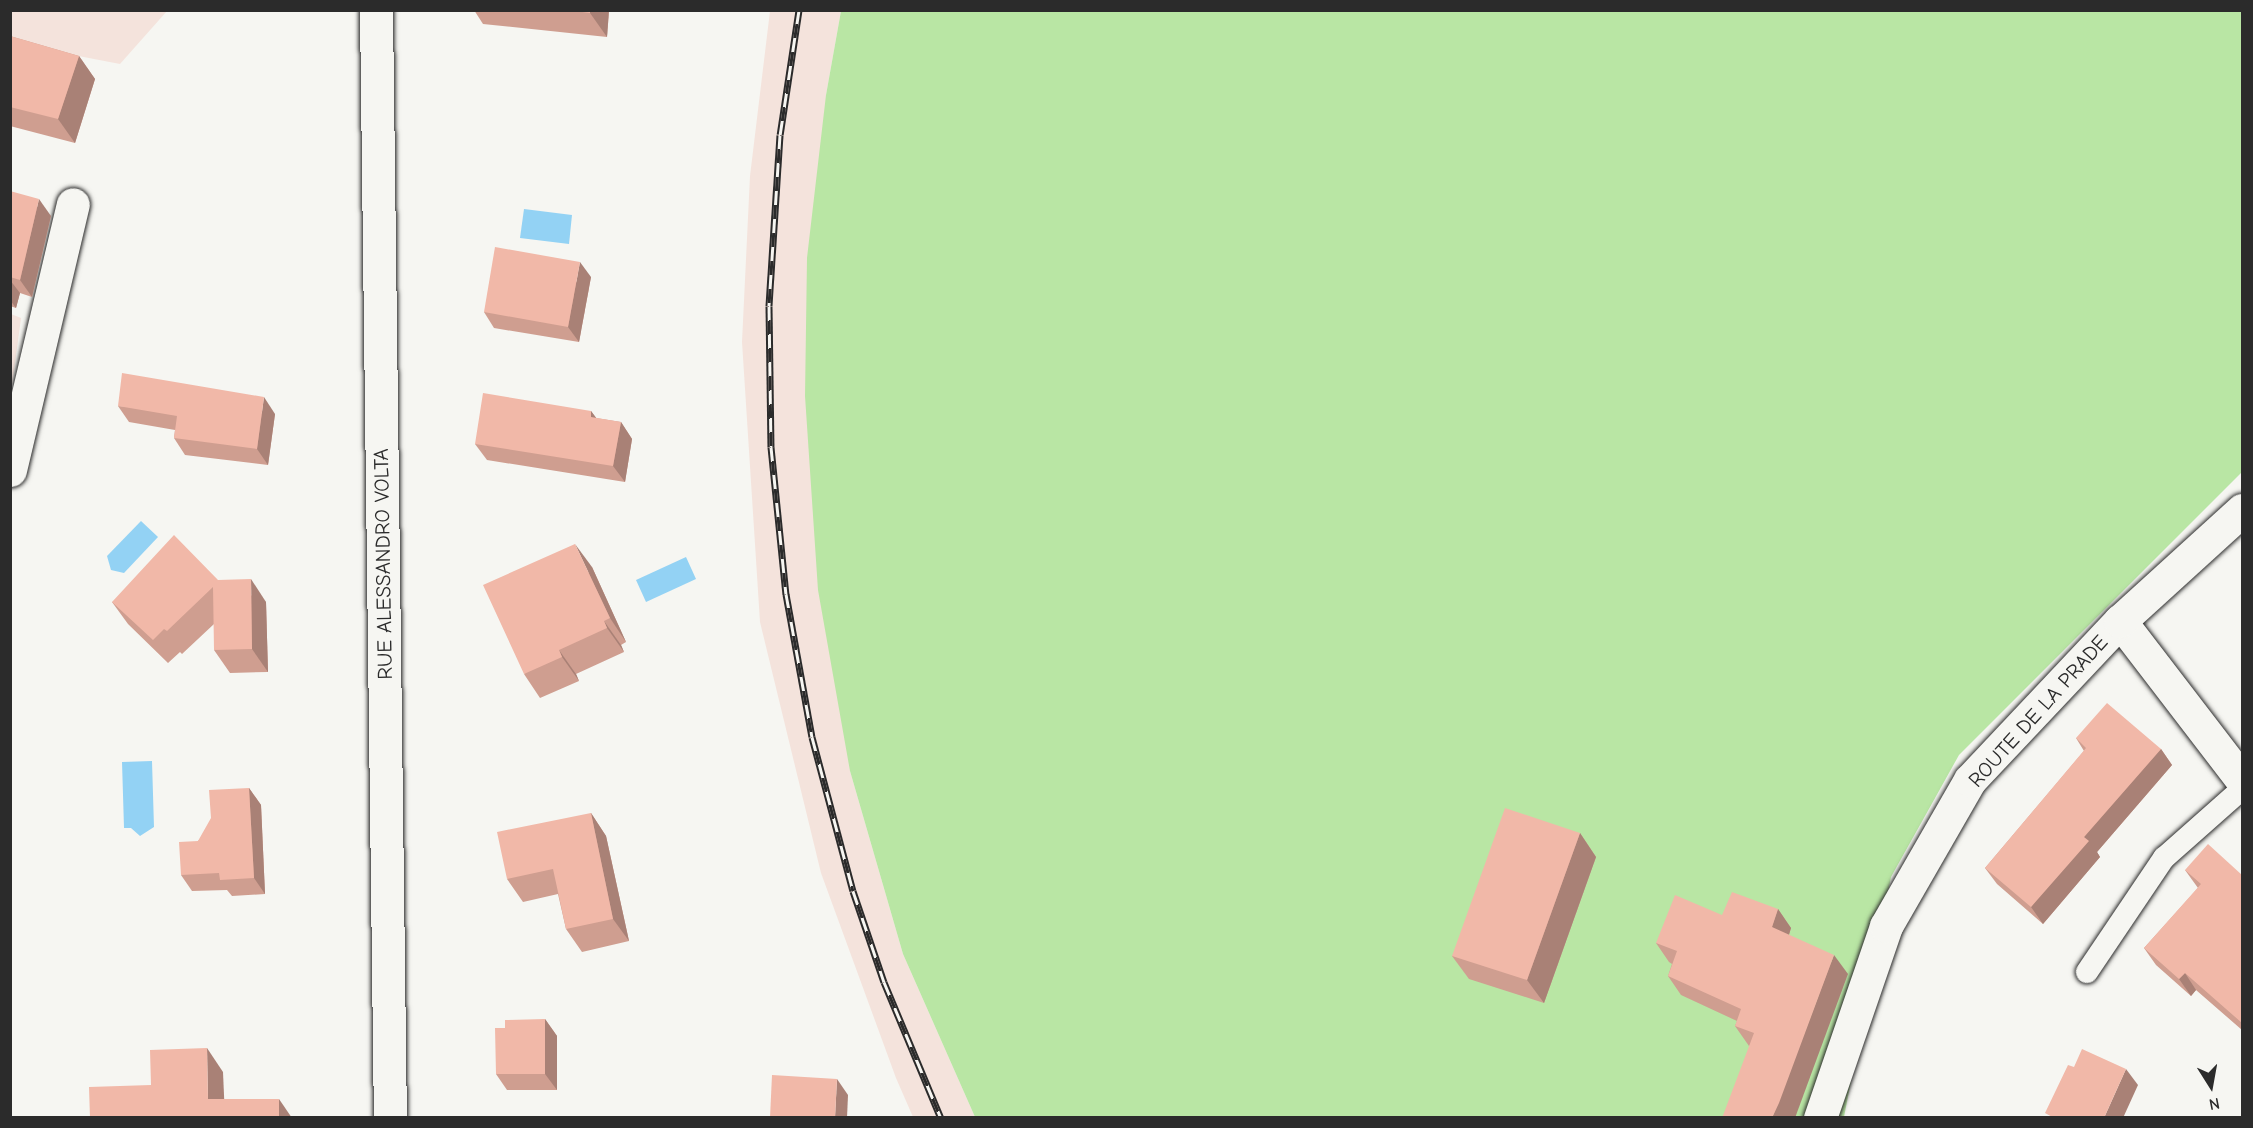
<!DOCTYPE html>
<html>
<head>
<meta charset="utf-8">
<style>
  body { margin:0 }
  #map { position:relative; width:2253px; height:1128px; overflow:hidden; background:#f6f6f2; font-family:"Comic Neue",sans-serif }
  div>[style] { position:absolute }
  .built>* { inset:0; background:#f4e3dc }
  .green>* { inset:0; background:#b9e6a4 }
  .water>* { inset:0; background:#93d2f4 }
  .roads { filter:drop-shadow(0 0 2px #2b2b2b) drop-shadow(0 0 2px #2b2b2b) }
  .lane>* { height:22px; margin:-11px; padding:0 11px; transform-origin:11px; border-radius:11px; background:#f6f6f2 }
  .street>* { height:33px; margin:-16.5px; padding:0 16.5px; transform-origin:16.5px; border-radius:16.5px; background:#f6f6f2 }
  .rail>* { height:7px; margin-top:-3.5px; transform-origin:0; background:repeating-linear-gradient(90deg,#f6f6f2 0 14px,#2b2b2b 0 28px); box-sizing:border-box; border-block:2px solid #2b2b2b }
  .wall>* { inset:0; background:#cf9e90 }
  .shaded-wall>* { inset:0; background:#a98176 }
  .building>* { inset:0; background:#f1b8a8 }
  span { translate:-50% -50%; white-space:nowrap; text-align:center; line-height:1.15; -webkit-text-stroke:4.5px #f6f6f2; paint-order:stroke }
  .street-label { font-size:21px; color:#2b2b2b }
  .frame { position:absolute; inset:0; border:12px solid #2b2b2b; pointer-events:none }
  .north { position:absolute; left:2181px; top:1056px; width:60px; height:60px; -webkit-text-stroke:4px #f6f6f2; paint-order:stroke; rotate:169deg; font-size:16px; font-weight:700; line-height:24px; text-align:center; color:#2b2b2b }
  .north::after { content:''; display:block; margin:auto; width:21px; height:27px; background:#2b2b2b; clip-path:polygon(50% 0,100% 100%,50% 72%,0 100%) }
</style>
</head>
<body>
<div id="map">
  <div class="built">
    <i style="clip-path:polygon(10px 11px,167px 11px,120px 64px,11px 43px)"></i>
    <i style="clip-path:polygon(770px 11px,841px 11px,826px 95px,850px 771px,903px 954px,975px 1117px,913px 1117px,896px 1078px,821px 873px,760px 622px,742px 342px,750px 176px)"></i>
    <i style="clip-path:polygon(11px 314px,21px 318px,11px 393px)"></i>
  </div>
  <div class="green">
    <i style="clip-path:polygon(841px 11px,2242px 11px,2242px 472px,1959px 755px,1891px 877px,1844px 1117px,975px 1117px,903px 954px,850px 771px,818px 590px,805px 396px,807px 258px,826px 95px)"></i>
  </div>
  <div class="water">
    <i style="clip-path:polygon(524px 209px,572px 215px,569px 244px,520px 238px)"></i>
    <i style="clip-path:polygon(141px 521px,158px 537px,124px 573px,111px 570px,107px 556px)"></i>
    <i style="clip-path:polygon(686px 557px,696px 579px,646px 602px,636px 580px)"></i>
    <i style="clip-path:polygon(152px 761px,154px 827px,140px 836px,131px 828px,124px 828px,122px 762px)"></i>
  </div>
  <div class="roads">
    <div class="lane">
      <i style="left:2087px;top:972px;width:138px;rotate:-56deg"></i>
      <i style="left:2164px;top:858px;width:104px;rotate:-41.5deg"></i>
    </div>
    <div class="street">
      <i style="left:376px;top:10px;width:1108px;rotate:89.28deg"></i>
      <i style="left:10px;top:470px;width:273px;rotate:-76.7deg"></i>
      <i style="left:2120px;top:621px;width:200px;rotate:52.5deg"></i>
      <i style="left:1820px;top:1118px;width:203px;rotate:-71deg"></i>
      <i style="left:1886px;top:926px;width:168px;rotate:-60.1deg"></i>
      <i style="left:1970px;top:780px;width:219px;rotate:-46.7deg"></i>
      <i style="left:2120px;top:621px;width:165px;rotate:-42.3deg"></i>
    </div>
  </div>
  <div class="rail">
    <i style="left:799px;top:10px;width:126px;rotate:98.6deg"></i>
    <i style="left:780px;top:135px;width:171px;rotate:93.7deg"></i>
    <i style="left:769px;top:306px;width:141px;rotate:89.2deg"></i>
    <i style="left:771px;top:447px;width:148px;rotate:84.2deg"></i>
    <i style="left:786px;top:594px;width:145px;rotate:79.7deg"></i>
    <i style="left:812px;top:737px;width:159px;rotate:75.1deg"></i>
    <i style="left:853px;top:891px;width:96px;rotate:71.2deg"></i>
    <i style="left:884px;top:982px;width:147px;rotate:67.3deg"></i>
  </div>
  <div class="wall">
    <i style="clip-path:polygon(474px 10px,609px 10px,607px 37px,483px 24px)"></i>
    <i style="clip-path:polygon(10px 36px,79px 56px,95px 79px,75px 143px,10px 126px)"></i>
    <i style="clip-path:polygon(10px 191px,51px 216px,32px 297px,20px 293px,16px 308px,10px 306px)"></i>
    <i style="clip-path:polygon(591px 277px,579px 342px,494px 328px,484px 312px)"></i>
    <i style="clip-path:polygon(118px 406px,275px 414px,268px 465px,185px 455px,174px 438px,175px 430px,129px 422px)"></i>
    <i style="clip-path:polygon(591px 411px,596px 418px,621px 422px,632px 439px,625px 482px,487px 460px,475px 444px)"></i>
    <i style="clip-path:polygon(592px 567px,626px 642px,621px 645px,624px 652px,576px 674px,579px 681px,540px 698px,524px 674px)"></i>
    <i style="clip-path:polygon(218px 580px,266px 602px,268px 672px,230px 673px,214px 650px,214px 624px,182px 654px,180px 652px,168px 663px,128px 624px,112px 602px)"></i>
    <i style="clip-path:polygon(2076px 738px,2161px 749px,2172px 765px,2097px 852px,2100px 857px,2043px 924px,1997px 884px,1985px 868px,2084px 751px)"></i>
    <i style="clip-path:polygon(249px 788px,261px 805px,265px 894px,232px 896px,227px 890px,192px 891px,181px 875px,198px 841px)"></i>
    <i style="clip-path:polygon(591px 813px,606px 836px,629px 941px,582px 952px,566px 929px,558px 894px,523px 902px,507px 879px)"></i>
    <i style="clip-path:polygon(1580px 833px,1596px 857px,1544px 1003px,1469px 979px,1452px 956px)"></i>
    <i style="clip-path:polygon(2185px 870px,2242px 875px,2242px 1030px,2196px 990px,2191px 996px,2156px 965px,2144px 948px,2198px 888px)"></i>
    <i style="clip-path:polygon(1778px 909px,1791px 928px,1789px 935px,1848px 974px,1749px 1046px,1735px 1026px,1737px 1021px,1681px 995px,1668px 976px,1672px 964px,1669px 962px,1656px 943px,1722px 915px)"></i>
    <i style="clip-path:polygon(545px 1019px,557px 1036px,557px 1090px,507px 1090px,496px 1074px,505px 1028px)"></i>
  </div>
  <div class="shaded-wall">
    <i style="clip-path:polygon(590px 10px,609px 10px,607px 37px,590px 13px)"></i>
    <i style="clip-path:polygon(79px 56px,95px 79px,75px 143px,58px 119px)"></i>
    <i style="clip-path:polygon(39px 199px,51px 216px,32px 297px,20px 280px)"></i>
    <i style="clip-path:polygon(580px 262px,591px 277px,579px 342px,568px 327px)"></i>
    <i style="clip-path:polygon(10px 280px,20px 293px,16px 308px,10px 300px)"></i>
    <i style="clip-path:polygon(264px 397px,275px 414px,268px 465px,257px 449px)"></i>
    <i style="clip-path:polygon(591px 411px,603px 427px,591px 417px)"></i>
    <i style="clip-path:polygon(621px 422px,632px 439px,625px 482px,613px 466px)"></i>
    <i style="clip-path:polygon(575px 544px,592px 567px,626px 642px,610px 618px)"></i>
    <i style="clip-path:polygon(251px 579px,266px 602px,268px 672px,252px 649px)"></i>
    <i style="clip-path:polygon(604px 621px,621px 645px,624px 652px,607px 628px)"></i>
    <i style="clip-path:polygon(559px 650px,576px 674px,579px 681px,562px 657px)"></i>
    <i style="clip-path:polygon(2161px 749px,2172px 765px,2097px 852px,2100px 857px,2043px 924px,2031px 907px,2084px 837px)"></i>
    <i style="clip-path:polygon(249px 788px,261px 805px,265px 894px,254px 878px)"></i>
    <i style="clip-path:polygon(591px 813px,606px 836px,629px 941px,613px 919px)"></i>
    <i style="clip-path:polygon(1580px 833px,1596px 857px,1544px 1003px,1527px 980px)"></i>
    <i style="clip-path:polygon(1778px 909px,1791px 928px,1785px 947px,1772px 927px)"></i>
    <i style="clip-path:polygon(1834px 955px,1848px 974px,1795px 1118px,1772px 1118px)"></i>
    <i style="clip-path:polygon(2185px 973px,2196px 990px,2191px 996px,2179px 979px)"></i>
    <i style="clip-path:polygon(545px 1019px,557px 1036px,557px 1090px,545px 1074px)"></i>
    <i style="clip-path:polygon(207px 1048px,223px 1072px,225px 1118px,208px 1099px)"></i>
    <i style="clip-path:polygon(2126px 1069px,2138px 1085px,2123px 1118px,2104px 1118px)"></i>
    <i style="clip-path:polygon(837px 1079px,848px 1095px,847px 1118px,835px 1118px)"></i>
    <i style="clip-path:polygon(279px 1099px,292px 1118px,279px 1118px)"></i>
  </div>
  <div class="building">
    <i style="clip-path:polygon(567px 10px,590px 10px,590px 13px)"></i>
    <i style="clip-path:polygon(10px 36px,79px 56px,58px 119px,10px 107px)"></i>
    <i style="clip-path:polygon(10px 191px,39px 199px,20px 280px,10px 277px)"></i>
    <i style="clip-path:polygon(495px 247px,580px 262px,568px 327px,484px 312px)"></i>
    <i style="clip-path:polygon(122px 373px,264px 397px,257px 449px,174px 438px,177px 416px,118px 406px)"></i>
    <i style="clip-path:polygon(483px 393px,591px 411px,591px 417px,621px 422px,613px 466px,475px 444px)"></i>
    <i style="clip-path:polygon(174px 535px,218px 580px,251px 579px,252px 649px,214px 650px,213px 587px,167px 631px,164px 629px,153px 640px,112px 602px)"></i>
    <i style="clip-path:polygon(575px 544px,610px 618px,604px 621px,607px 628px,559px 650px,562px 657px,524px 674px,483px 585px)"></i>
    <i style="clip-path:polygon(2107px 703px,2161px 749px,2084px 837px,2089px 841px,2031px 907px,1985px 868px,2086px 748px,2076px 738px)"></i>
    <i style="clip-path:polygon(249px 788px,254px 878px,220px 880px,219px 873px,181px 875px,179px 842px,198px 841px,211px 818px,209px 790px)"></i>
    <i style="clip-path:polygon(1505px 808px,1580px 833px,1527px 980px,1452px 956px)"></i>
    <i style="clip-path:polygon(591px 813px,613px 919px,566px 929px,553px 869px,507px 879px,497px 832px)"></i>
    <i style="clip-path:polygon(2208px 844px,2242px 875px,2242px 1023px,2185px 973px,2179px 979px,2144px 948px,2201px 884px,2185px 870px)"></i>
    <i style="clip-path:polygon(1732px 892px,1778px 909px,1772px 927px,1834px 955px,1779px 1103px,1772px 1118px,1722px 1118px,1754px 1033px,1735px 1026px,1741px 1009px,1668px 976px,1677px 951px,1656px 943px,1675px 895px,1722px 915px)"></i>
    <i style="clip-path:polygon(545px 1019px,545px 1074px,496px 1074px,495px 1028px,505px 1028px,505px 1020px)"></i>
    <i style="clip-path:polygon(207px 1048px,208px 1099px,279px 1099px,279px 1118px,90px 1118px,89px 1087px,151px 1085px,150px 1050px)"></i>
    <i style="clip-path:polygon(2082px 1049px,2126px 1069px,2104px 1118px,2054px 1118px,2045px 1113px,2068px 1065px,2074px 1067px)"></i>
    <i style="clip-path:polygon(772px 1075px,837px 1079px,835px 1118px,770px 1118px)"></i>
  </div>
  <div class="street-label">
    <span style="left:383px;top:564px;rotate:-91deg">RUE ALESSANDRO VOLTA</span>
    <span style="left:2038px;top:711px;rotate:-48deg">ROUTE DE LA PRADE</span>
  </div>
  <div class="frame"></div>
  <div class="north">N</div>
</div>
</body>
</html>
